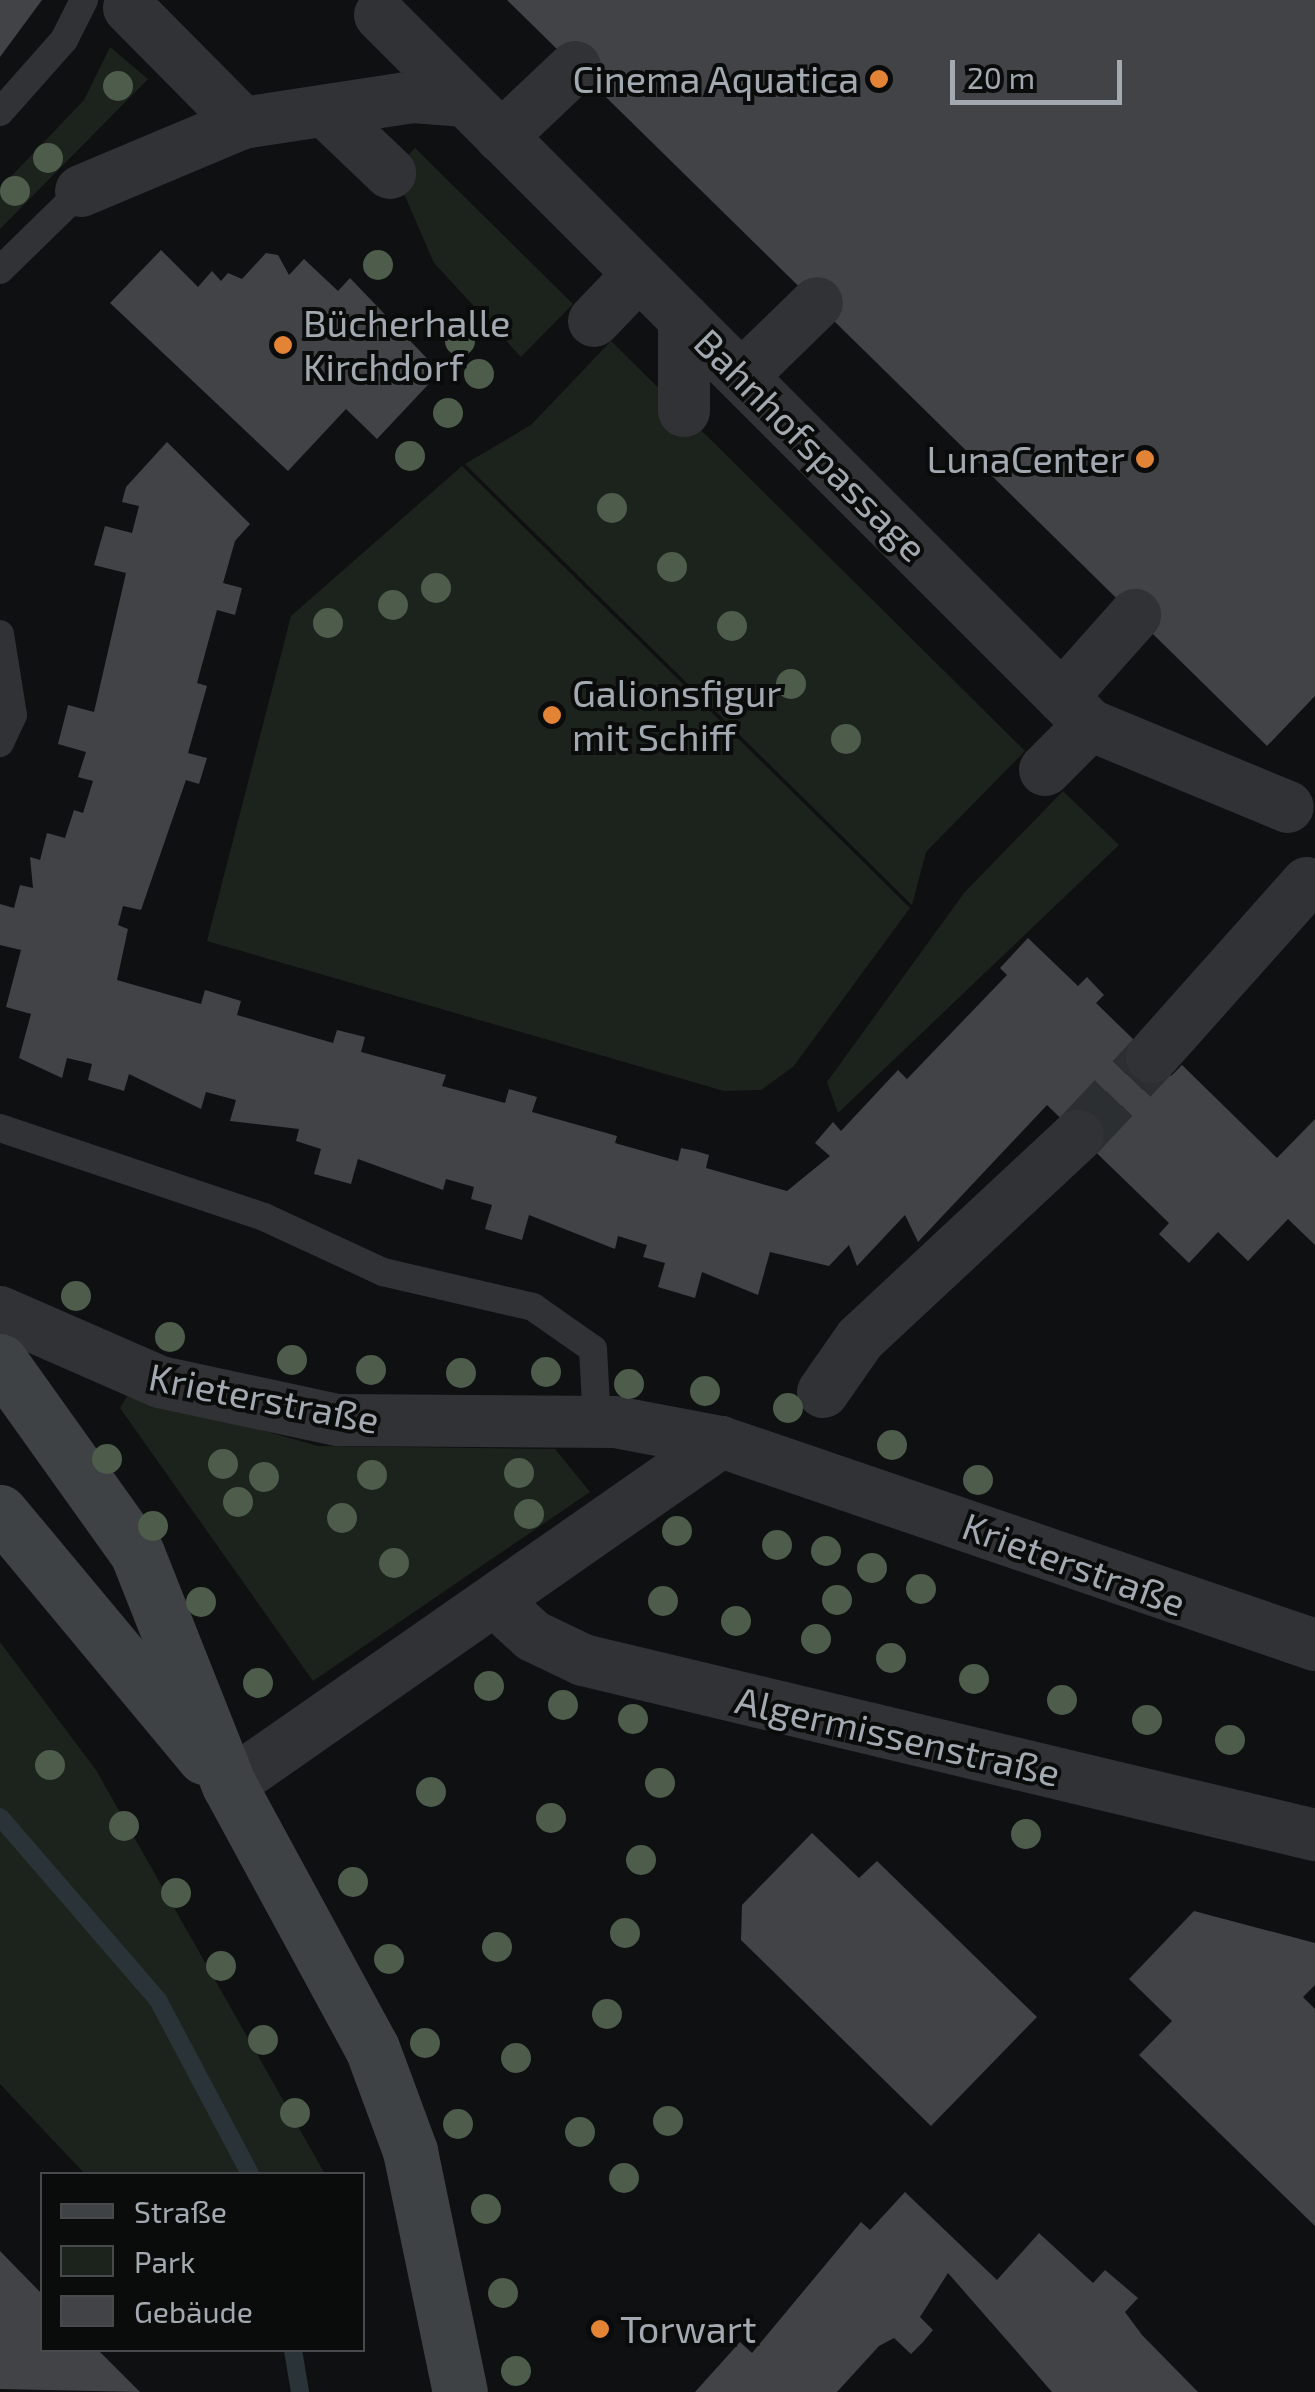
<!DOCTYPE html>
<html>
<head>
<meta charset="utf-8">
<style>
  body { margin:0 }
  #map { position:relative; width:1315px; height:2392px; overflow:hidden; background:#0f1011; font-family:"Exo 2",sans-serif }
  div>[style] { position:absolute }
  .green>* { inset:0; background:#1c231c }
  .stream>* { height:18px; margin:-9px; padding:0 9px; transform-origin:9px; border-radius:9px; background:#2a3438 }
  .building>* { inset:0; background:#414346 }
  .street-tunnel>* { height:52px; margin-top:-26px; transform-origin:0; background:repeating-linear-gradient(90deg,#2c2f31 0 52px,transparent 0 78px) }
  .lane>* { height:28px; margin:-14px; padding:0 14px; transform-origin:14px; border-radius:14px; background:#313235 }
  .street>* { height:52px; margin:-26px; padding:0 26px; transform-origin:26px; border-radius:26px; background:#313235 }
  .secondary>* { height:55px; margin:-27.5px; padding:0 27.5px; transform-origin:27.5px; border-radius:27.5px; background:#3f4245 }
  .trees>* { width:30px; height:30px; margin:-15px; border-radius:50%; background:#4d5c4b }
  .dots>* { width:28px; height:28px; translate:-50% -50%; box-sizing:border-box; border:5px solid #0a0b0b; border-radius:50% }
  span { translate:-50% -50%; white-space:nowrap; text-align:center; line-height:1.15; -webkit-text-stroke:8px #0a0b0b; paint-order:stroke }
  .poi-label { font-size:38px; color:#a2a9b0 }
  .right { translate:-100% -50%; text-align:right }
  .left { translate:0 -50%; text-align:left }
  .street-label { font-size:38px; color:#a2a9b0 }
  .legend { position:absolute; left:40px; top:2172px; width:325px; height:180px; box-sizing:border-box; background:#0a0b0b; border:2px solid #474a4d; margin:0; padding:12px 18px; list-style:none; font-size:30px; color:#a2a9b0 }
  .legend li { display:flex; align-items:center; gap:20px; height:50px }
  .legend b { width:50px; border:2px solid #474a4d }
  .scale { position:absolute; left:950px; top:60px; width:172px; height:45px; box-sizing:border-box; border:5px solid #a2a9b0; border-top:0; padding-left:12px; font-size:30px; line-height:35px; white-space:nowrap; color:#a2a9b0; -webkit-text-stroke:8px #0a0b0b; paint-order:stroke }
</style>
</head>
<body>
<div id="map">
  <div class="green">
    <i style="clip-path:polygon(110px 47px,148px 79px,0 229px,0 188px,84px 100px)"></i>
    <i style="clip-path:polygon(415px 148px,573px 304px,521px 357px,434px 263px,394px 171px)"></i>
    <i style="clip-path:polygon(611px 341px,1025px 751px,926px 852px,912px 905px,465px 464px,531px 425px)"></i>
    <i style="clip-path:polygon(462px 466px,910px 908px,793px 1067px,761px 1090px,724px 1091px,207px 941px,291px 616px)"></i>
    <i style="clip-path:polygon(1063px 791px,1119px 845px,838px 1113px,827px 1082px,964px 893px)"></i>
    <i style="clip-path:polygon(129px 1393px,318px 1446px,555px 1449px,590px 1492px,313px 1681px,120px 1408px)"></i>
    <i style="clip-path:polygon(0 1642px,96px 1770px,325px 2174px,85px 2174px,0 2084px)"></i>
  </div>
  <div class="stream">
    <i style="left:0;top:1817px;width:242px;rotate:49.2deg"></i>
    <i style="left:158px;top:2000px;width:197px;rotate:62.1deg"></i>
    <i style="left:293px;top:2350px;width:43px;rotate:80.5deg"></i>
  </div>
  <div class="building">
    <i style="clip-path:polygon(0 0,42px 0,0 57px)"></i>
    <i style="clip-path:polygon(507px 0,1315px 0,1315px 696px,1267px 746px)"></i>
    <i style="clip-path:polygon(161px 250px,198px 287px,212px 271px,221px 281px,228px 273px,242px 279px,266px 253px,278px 255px,289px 275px,304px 259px,338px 291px,350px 278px,440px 372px,377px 439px,346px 409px,288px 471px,110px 303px)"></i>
    <i style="clip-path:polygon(167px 442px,250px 524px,235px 541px,223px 583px,242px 588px,235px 615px,217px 610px,197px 683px,207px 686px,188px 753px,207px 758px,199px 784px,186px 780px,141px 910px,123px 906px,118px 925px,128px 929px,117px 980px,201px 1004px,205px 990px,241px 1001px,237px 1015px,333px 1043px,337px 1030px,365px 1037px,361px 1052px,446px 1075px,442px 1086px,505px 1103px,509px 1089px,537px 1097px,532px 1112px,617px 1136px,615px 1143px,678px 1161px,681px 1148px,696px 1151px,709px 1155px,706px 1168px,787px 1191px,830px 1156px,815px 1143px,833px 1122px,841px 1131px,898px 1070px,907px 1079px,1007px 975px,1000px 968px,1028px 938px,1078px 986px,1087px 977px,1104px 995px,1096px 1003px,1171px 1076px,1182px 1065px,1277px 1158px,1315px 1119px,1315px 1245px,1288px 1219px,1248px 1261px,1218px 1232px,1189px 1263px,1159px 1234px,1169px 1223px,1047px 1105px,918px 1242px,905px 1215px,857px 1266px,849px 1245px,829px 1266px,770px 1252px,758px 1295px,702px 1272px,695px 1298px,658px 1287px,665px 1263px,643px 1257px,647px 1245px,618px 1236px,615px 1249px,529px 1215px,522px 1240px,485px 1229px,492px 1205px,471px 1199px,474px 1187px,446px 1179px,443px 1190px,358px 1159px,351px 1184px,314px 1174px,321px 1149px,296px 1141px,299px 1129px,230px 1121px,236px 1100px,206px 1092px,201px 1109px,129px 1074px,124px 1091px,88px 1080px,92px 1064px,67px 1058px,62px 1078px,19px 1058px,31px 1014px,6px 1007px,21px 950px,0 945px,0 904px,14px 908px,20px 885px,33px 888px,30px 857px,40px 860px,47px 833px,65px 838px,74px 810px,83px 813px,93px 781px,78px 777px,86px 752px,58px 744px,68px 705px,94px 712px,126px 573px,94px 565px,105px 526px,132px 533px,139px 506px,122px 502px,126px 487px)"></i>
    <i style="clip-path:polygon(812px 1833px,859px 1878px,877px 1861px,1037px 2017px,931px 2126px,741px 1940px,742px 1905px)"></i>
    <i style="clip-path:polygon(1194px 1911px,1315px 1943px,1315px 1985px,1303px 1997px,1315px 2009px,1315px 2226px,1139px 2055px,1172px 2021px,1129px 1979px)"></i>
    <i style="clip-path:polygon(905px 2192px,997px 2280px,1039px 2233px,1093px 2283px,1105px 2270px,1138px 2298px,1125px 2312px,1142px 2335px,1198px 2392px,1052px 2392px,948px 2273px,920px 2317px,933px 2330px,923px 2342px,911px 2354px,894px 2338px,879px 2346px,837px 2392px,695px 2392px,740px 2342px,752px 2353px,861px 2222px,870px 2230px)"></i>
    <i style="clip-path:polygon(0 2251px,42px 2294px,42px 2350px,98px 2350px,140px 2392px,0 2389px)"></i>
  </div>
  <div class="street-tunnel">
    <i style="left:1078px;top:1136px;width:108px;rotate:-46.9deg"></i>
  </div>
  <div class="lane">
    <i style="left:0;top:112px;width:96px;rotate:-48.4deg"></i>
    <i style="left:64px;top:40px;width:45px;rotate:-63.4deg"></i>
    <i style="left:0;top:270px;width:113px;rotate:-44.3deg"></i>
    <i style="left:0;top:634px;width:82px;rotate:80.9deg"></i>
    <i style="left:13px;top:715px;width:31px;rotate:115deg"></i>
    <i style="left:0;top:1128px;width:279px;rotate:18.6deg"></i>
    <i style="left:264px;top:1217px;width:131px;rotate:24.8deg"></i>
    <i style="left:383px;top:1272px;width:154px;rotate:13.1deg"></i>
    <i style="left:533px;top:1307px;width:73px;rotate:35deg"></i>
    <i style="left:593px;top:1349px;width:73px;rotate:86.9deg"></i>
  </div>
  <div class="street">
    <i style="left:129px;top:8px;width:162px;rotate:45.3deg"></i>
    <i style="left:380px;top:15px;width:1004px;rotate:45deg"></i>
    <i style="left:1090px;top:725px;width:214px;rotate:22.5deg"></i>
    <i style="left:325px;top:111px;width:90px;rotate:43.6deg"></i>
    <i style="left:501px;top:137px;width:102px;rotate:-43.4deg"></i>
    <i style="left:81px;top:191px;width:176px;rotate:-22.8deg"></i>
    <i style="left:243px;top:123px;width:172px;rotate:-8.7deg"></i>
    <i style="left:413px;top:97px;width:53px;rotate:4.3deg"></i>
    <i style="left:594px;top:321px;width:64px;rotate:-46.3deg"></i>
    <i style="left:743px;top:375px;width:103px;rotate:-44.2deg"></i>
    <i style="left:684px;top:411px;width:92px;rotate:-90deg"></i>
    <i style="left:1062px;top:697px;width:110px;rotate:-48.3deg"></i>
    <i style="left:1045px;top:770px;width:64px;rotate:-45deg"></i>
    <i style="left:1152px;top:1057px;width:233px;rotate:-48.3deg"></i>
    <i style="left:0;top:1312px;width:175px;rotate:23.6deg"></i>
    <i style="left:160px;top:1382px;width:182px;rotate:12.1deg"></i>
    <i style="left:338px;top:1420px;width:277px;rotate:0.4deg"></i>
    <i style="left:615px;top:1422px;width:108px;rotate:10.7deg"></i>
    <i style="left:721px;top:1442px;width:628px;rotate:18.87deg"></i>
    <i style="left:823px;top:1392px;width:65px;rotate:-55.1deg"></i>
    <i style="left:860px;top:1339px;width:298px;rotate:-43deg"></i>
    <i style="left:498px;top:1604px;width:47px;rotate:42.4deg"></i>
    <i style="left:533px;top:1636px;width:55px;rotate:25.6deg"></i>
    <i style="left:583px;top:1660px;width:753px;rotate:13.45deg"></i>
    <i style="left:229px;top:1785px;width:600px;rotate:-34.88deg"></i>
  </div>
  <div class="secondary">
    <i style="left:0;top:1361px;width:236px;rotate:54.5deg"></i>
    <i style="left:137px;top:1553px;width:250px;rotate:68.4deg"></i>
    <i style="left:229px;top:1785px;width:299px;rotate:61.5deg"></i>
    <i style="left:372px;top:2048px;width:110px;rotate:69.7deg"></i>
    <i style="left:410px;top:2151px;width:246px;rotate:78.3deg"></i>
    <i style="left:0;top:1512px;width:319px;rotate:50.2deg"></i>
  </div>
  <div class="trees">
    <i style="left:118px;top:86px"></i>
    <i style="left:48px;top:158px"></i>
    <i style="left:15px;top:191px"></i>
    <i style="left:378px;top:265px"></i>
    <i style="left:460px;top:341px"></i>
    <i style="left:479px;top:374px"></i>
    <i style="left:448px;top:413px"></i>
    <i style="left:410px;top:456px"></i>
    <i style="left:612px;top:508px"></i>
    <i style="left:672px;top:567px"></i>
    <i style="left:436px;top:588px"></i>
    <i style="left:393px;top:605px"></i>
    <i style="left:328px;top:623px"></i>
    <i style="left:732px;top:626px"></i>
    <i style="left:791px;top:684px"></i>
    <i style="left:846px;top:739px"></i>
    <i style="left:76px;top:1296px"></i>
    <i style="left:170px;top:1337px"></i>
    <i style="left:292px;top:1360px"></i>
    <i style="left:371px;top:1370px"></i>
    <i style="left:546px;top:1372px"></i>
    <i style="left:461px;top:1373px"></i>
    <i style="left:629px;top:1384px"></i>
    <i style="left:705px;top:1391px"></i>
    <i style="left:788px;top:1408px"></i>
    <i style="left:892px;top:1445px"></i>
    <i style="left:107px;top:1459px"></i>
    <i style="left:223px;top:1464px"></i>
    <i style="left:519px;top:1473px"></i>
    <i style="left:372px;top:1475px"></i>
    <i style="left:264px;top:1477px"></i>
    <i style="left:978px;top:1480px"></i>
    <i style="left:238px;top:1502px"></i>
    <i style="left:529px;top:1514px"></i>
    <i style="left:342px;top:1518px"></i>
    <i style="left:153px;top:1526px"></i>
    <i style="left:677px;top:1531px"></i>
    <i style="left:777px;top:1545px"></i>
    <i style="left:826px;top:1551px"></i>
    <i style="left:394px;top:1563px"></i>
    <i style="left:872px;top:1568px"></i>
    <i style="left:921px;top:1589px"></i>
    <i style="left:837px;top:1600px"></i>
    <i style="left:663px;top:1601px"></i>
    <i style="left:201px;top:1602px"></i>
    <i style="left:736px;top:1621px"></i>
    <i style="left:816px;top:1639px"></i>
    <i style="left:891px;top:1658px"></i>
    <i style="left:974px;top:1679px"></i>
    <i style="left:258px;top:1683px"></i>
    <i style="left:489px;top:1686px"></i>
    <i style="left:1062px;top:1700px"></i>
    <i style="left:563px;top:1705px"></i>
    <i style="left:633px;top:1719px"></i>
    <i style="left:1147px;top:1720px"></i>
    <i style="left:1230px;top:1740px"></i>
    <i style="left:50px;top:1765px"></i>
    <i style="left:660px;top:1783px"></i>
    <i style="left:431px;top:1792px"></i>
    <i style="left:551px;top:1818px"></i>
    <i style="left:124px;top:1826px"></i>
    <i style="left:1026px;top:1834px"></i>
    <i style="left:641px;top:1860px"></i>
    <i style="left:353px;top:1882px"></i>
    <i style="left:176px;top:1893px"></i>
    <i style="left:625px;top:1933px"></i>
    <i style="left:497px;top:1947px"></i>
    <i style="left:389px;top:1959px"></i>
    <i style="left:221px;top:1966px"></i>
    <i style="left:607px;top:2014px"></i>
    <i style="left:263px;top:2040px"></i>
    <i style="left:425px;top:2043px"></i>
    <i style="left:516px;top:2058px"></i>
    <i style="left:295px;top:2113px"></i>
    <i style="left:668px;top:2121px"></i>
    <i style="left:458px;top:2124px"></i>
    <i style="left:580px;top:2132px"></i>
    <i style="left:624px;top:2178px"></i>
    <i style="left:486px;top:2209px"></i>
    <i style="left:503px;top:2293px"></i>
    <i style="left:516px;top:2371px"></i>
  </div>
  <div class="dots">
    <i style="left:879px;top:79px;background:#e28336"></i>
    <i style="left:283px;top:345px;background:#e28336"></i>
    <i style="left:1145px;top:459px;background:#e28336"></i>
    <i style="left:552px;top:715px;background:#e28336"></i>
    <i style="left:600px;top:2329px;background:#e28336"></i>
  </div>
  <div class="poi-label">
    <span class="right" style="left:859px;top:79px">Cinema Aquatica</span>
    <span class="left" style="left:303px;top:345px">Bücherhalle<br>Kirchdorf</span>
    <span class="right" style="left:1125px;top:459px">LunaCenter</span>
    <span class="left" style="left:572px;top:715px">Galionsfigur<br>mit Schiff</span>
    <span class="left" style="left:620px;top:2329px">Torwart</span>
  </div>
  <div class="street-label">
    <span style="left:811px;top:445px;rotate:45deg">Bahnhofspassage</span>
    <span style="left:264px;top:1398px;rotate:11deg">Krieterstraße</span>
    <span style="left:1074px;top:1564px;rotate:20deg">Krieterstraße</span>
    <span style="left:898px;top:1736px;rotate:13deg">Algermissenstraße</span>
  </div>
  <ul class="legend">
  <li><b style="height:12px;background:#3f4245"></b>Straße</li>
  <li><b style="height:28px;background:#1c231c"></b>Park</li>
  <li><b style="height:28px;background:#414346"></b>Gebäude</li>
  </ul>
  <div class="scale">20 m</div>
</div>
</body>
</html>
